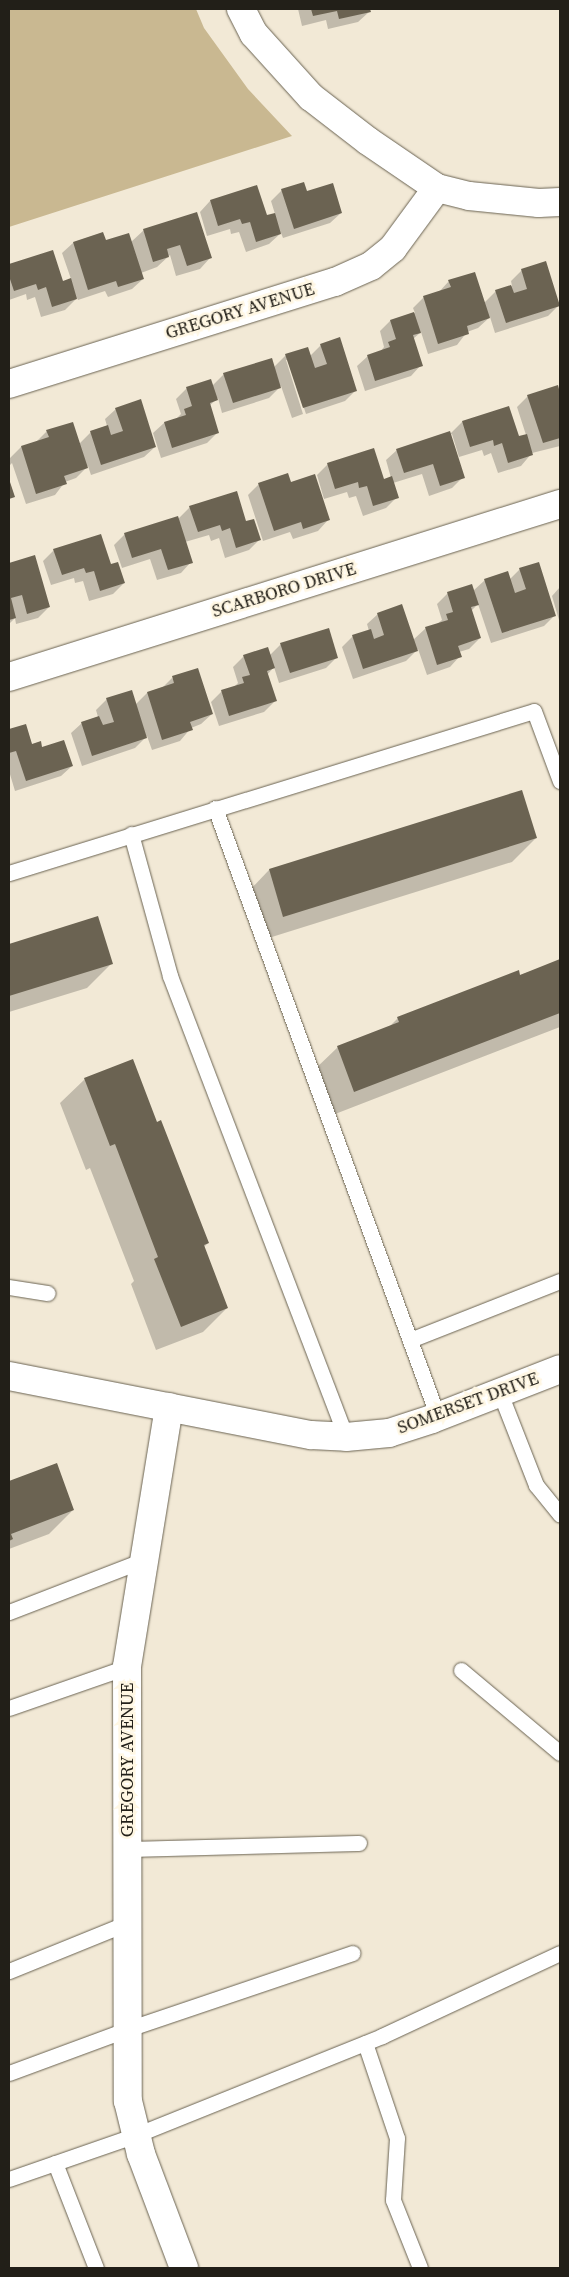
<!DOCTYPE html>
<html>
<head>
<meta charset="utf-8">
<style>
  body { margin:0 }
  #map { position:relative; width:569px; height:2277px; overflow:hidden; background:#f2e9d6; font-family:"Source Serif 4",serif }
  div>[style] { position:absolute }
  .green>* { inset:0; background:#c9b891 }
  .shadow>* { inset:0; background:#0003 }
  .building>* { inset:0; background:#6b6352 }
  .roads { filter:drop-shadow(0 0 1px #6a6352) drop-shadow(0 0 1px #6a6352) }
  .service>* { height:15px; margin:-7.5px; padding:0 7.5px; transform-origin:7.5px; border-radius:7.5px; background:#fff }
  .minor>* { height:28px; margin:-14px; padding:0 14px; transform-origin:14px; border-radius:14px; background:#fff }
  span { translate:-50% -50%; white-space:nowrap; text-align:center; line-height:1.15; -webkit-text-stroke:5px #fff7e3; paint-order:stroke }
  .street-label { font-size:18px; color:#221f18 }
  .frame { position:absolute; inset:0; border:10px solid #221f18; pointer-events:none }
</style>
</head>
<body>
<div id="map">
  <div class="green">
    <i style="clip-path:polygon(9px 9px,196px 9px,204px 28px,248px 89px,292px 136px,9px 227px)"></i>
  </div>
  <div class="shadow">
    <i style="clip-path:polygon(298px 9px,368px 9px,369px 12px,358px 22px,328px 29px,326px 20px,302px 26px)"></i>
    <i style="clip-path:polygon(282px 190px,307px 192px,341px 213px,330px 223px,283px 238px,281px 233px,269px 244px,246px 252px,239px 232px,231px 234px,230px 229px,207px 236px,200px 212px,210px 201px,266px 217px,275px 214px,271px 201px)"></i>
    <i style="clip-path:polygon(196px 213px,210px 258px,200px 269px,176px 276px,170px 255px,157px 267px,141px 273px,143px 279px,132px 289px,108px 297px,105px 291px,78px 300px,77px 298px,65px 310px,41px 317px,35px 297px,27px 300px,26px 294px,9px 300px,9px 266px,52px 252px,62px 282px,71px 279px,62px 253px,73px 243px,131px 242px,144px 230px)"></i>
    <i style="clip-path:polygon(522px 270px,558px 306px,548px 316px,495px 333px,490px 317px,478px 328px,467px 332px,457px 345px,428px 354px,421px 332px,413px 339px,421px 365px,411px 376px,365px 391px,357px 366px,368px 356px,380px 352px,384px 347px,380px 331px,390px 321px,415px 313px,413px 308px,424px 297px,438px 293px,449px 281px,484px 303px,496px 291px,512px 286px,511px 281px)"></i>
    <i style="clip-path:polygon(321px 345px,356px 390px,345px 401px,306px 414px,288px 360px,286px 360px,303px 414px,292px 418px,281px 386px,269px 398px,222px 413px,218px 398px,209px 406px,218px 432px,207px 443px,161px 458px,153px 433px,164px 423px,176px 419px,181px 414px,176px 399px,187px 388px,212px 386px,224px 374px,274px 367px,286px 355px,310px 356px)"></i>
    <i style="clip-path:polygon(560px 395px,560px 446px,532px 453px,521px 466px,498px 473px,491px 453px,484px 456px,482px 450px,459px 457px,452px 434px,450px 435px,463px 477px,452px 488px,429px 496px,422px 474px,393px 483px,397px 497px,386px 508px,363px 516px,356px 496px,349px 498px,347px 492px,324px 499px,317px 475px,328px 464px,383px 481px,391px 478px,386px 460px,397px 450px,450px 434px,462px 422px,518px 438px,526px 435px,517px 407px,528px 396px)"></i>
    <i style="clip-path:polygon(116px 409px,155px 447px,144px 457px,91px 475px,88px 466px,76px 478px,65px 482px,55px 495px,26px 504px,12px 463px,9px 466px,9px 454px,10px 458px,21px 447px,36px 442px,47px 431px,79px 444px,91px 432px,107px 426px,105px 419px)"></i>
    <i style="clip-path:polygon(290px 483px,328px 520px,318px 531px,293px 539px,290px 532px,263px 541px,248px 495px,259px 484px)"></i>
    <i style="clip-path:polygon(190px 507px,246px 523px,259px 540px,249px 550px,225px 558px,219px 538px,211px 541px,209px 535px,185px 542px,191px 562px,181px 573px,157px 580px,150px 559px,122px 568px,114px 545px,125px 534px,178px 519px)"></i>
    <i style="clip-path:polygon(54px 550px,110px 566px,124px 583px,113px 594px,89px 601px,83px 581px,75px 583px,74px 578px,51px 585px,43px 561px)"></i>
    <i style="clip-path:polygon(34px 557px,49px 607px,38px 618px,16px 624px,15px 618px,9px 624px,9px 564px)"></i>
    <i style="clip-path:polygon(520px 569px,555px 615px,544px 626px,491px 643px,478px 604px,471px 611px,480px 638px,469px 649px,459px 652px,460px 656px,450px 667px,427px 675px,418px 649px,406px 661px,353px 679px,342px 647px,353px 636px,369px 631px,367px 624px,378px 614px,413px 640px,426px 628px,437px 624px,442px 620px,437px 604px,448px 593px,473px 591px,485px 580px,509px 580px)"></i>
    <i style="clip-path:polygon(560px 587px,560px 620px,559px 620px,552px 596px)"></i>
    <i style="clip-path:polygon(281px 644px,337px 657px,326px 668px,279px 683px,274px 667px,267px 675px,275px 701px,264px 712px,219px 726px,211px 702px,222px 691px,234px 687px,238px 683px,233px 667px,244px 656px,270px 655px)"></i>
    <i style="clip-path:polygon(172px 678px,212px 714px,201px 724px,191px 728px,180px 741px,152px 750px,147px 736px,135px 748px,82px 766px,71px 733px,82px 723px,98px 717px,96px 710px,107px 699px,135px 705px,147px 693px,161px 689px)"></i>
    <i style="clip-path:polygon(26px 726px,32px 745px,72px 766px,61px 776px,15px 791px,9px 771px,9px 731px)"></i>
    <i style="clip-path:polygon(521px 792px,536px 838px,512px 862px,259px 941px,245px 895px,269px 870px)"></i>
    <i style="clip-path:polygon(97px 917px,112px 963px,87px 988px,9px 1012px,9px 945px)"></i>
    <i style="clip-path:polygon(560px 961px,560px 1027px,330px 1116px,313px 1071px,338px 1047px,389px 1027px,398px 1018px)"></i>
    <i style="clip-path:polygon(85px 1079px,156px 1124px,208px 1243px,204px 1247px,227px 1308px,203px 1332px,156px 1350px,131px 1284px,134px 1281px,90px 1168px,86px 1170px,60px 1103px)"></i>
    <i style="clip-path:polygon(56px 1464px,73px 1510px,49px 1534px,9px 1549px,9px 1482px)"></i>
  </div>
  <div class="building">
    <i style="clip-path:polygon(311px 9px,370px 9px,371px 12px,339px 19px,337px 11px,313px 16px)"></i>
    <i style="clip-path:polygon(304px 182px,307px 191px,333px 183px,342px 213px,294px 229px,281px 189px)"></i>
    <i style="clip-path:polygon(257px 185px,267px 215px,275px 213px,281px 234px,256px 242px,250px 222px,242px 224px,240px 219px,218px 226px,210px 200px)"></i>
    <i style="clip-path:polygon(197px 212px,212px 258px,187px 266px,180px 245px,167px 249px,169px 257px,153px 262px,143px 229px)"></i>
    <i style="clip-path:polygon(103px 232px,106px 240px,129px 233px,144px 279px,118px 287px,116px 281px,88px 290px,73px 242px)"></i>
    <i style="clip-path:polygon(53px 250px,63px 281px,71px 278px,77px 299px,52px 307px,46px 287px,38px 290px,36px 284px,14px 291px,9px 276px,9px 264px)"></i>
    <i style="clip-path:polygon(546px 261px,560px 306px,506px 323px,495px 290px,511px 285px,514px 293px,527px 289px,521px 269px)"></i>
    <i style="clip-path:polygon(475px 272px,490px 318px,467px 326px,469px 334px,438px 344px,423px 296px,451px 287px,448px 280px)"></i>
    <i style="clip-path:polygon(414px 312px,421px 333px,413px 335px,423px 366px,375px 381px,367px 355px,390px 347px,388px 342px,396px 339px,390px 320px)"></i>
    <i style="clip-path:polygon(340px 337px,357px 391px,303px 408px,285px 354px,308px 347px,315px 368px,327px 364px,320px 344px)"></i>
    <i style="clip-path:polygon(272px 358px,281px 388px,233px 403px,223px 373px)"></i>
    <i style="clip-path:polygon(211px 379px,218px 400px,210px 403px,219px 433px,172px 448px,164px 422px,186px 415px,184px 409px,192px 406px,186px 387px)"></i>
    <i style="clip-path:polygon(558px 385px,560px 393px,560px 438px,543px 443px,527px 395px)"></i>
    <i style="clip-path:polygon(141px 399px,156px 447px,101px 465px,90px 431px,108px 425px,111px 435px,123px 431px,115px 408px)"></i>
    <i style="clip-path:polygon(509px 406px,519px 436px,527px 434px,533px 455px,508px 463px,502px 443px,494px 446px,493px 440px,470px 447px,462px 421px)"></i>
    <i style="clip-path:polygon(73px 422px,88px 468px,64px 476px,67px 484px,36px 494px,21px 446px,49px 437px,46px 430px)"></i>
    <i style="clip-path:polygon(450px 431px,465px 478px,440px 486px,433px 464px,404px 473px,396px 449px)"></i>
    <i style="clip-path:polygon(374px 448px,384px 479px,392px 476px,399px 498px,373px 506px,367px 486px,359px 488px,358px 482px,335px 489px,327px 463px)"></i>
    <i style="clip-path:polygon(288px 473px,291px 482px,315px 474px,330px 520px,303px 529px,301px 522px,274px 531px,258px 483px)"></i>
    <i style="clip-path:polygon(9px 479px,15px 497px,9px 499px)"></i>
    <i style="clip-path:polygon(237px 491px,246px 521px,254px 519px,261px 540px,236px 548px,230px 528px,222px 531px,220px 525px,198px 532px,189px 506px)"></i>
    <i style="clip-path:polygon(178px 516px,193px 563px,168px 570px,161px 549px,132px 558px,124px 533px)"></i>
    <i style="clip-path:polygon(101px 534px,111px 564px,118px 562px,125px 583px,100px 591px,94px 571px,86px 573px,84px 568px,62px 575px,53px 549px)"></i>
    <i style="clip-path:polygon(35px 555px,50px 607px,27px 614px,22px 595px,11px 598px,16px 618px,9px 620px,9px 563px)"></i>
    <i style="clip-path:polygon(539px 562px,556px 616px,502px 633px,484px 579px,508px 571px,515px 593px,526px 589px,519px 568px)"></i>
    <i style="clip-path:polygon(472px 584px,479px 605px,471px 607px,481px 638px,458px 646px,462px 657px,437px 665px,425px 627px,448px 620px,446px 614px,453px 612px,447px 592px)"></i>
    <i style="clip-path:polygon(402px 604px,418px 651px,363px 669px,352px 635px,371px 629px,374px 639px,384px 635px,377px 613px)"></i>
    <i style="clip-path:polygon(329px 628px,338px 658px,290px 673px,280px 643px)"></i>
    <i style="clip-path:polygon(268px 647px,275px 668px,267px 671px,277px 701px,229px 716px,221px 690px,244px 683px,242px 677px,250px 675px,243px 655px)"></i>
    <i style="clip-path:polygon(198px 668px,213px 714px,190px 722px,193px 730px,162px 740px,147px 692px,174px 683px,172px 676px)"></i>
    <i style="clip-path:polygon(132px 690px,147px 738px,92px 756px,81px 722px,99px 716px,103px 725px,114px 722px,106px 698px)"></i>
    <i style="clip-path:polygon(26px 724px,32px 744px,41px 741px,42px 747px,64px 740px,73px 766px,26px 781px,16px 751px,9px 753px,9px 729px)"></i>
    <i style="clip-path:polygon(522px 790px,537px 838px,283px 917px,269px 869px)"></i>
    <i style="clip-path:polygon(98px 916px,113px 964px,9px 996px,9px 944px)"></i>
    <i style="clip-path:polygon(560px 959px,560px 1013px,354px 1092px,337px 1046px,399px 1022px,397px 1017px,519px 970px,520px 975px)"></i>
    <i style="clip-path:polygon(133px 1059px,157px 1122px,161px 1120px,209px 1243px,204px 1245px,228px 1308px,181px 1327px,154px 1259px,158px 1257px,115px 1144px,110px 1146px,84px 1078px)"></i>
    <i style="clip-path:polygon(57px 1463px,74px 1510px,11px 1534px,13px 1539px,9px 1541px,9px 1481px)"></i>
  </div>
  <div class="roads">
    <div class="service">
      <i style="left:215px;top:808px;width:649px;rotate:69.89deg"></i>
      <i style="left:131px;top:834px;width:147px;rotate:74.6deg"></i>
      <i style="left:170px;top:976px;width:493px;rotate:69.1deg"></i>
      <i style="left:9px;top:873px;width:549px;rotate:-17.15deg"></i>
      <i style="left:534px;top:711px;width:75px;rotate:69.6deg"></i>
      <i style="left:9px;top:1287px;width:39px;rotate:9deg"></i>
      <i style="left:410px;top:1340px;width:161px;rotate:-21.5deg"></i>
      <i style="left:500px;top:1393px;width:99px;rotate:68.6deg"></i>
      <i style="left:536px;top:1485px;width:38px;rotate:51deg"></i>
      <i style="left:9px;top:1612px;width:145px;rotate:-21.1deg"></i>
      <i style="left:461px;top:1670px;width:129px;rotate:40deg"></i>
      <i style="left:9px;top:1708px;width:125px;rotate:-19.2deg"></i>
      <i style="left:127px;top:1849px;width:232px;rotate:-1.5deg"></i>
      <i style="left:9px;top:1971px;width:127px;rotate:-22.1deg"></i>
      <i style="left:365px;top:2043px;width:100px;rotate:71.4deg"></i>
      <i style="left:397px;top:2138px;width:62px;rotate:93.7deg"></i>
      <i style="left:393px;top:2200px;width:73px;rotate:68.3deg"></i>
      <i style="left:9px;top:2073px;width:127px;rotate:-20.3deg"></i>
      <i style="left:128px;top:2029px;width:237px;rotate:-18.7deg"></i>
      <i style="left:55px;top:2163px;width:113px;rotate:68.7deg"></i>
      <i style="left:9px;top:2179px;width:134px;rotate:-19.1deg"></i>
      <i style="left:136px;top:2135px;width:265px;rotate:-21.9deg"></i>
      <i style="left:382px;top:2036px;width:196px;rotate:-25deg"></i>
    </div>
    <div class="minor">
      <i style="left:241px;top:9px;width:28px;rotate:63deg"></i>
      <i style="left:254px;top:34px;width:85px;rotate:47.9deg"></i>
      <i style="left:311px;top:97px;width:72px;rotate:37.7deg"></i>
      <i style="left:368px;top:141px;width:83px;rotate:34.3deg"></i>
      <i style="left:437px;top:188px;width:33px;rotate:14deg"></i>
      <i style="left:469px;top:196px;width:70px;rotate:5.7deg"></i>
      <i style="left:539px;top:203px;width:21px;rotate:-3deg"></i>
      <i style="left:9px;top:384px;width:342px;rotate:-17.4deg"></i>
      <i style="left:335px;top:282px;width:39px;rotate:-24deg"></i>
      <i style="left:371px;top:266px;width:28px;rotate:-39deg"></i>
      <i style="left:393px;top:248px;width:74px;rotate:-53.7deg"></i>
      <i style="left:9px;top:677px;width:578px;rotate:-17.43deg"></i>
      <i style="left:9px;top:1376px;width:308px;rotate:11.1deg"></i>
      <i style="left:311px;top:1435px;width:35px;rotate:3deg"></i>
      <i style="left:346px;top:1437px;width:43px;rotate:-5.3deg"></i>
      <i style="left:389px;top:1433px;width:45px;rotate:-18deg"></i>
      <i style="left:432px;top:1419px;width:137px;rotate:-21.3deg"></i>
      <i style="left:169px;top:1407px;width:263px;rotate:99.2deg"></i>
      <i style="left:127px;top:1667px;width:434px;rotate:89.9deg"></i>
      <i style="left:128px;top:2101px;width:55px;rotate:76.2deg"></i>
      <i style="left:141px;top:2154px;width:122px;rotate:69.3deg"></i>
    </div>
  </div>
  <div class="street-label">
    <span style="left:240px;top:311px;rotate:-17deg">GREGORY AVENUE</span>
    <span style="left:284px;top:590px;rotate:-17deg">SCARBORO DRIVE</span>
    <span style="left:468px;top:1403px;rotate:-20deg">SOMERSET DRIVE</span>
    <span style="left:127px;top:1760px;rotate:-90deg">GREGORY AVENUE</span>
  </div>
  <div class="frame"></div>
</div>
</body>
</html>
